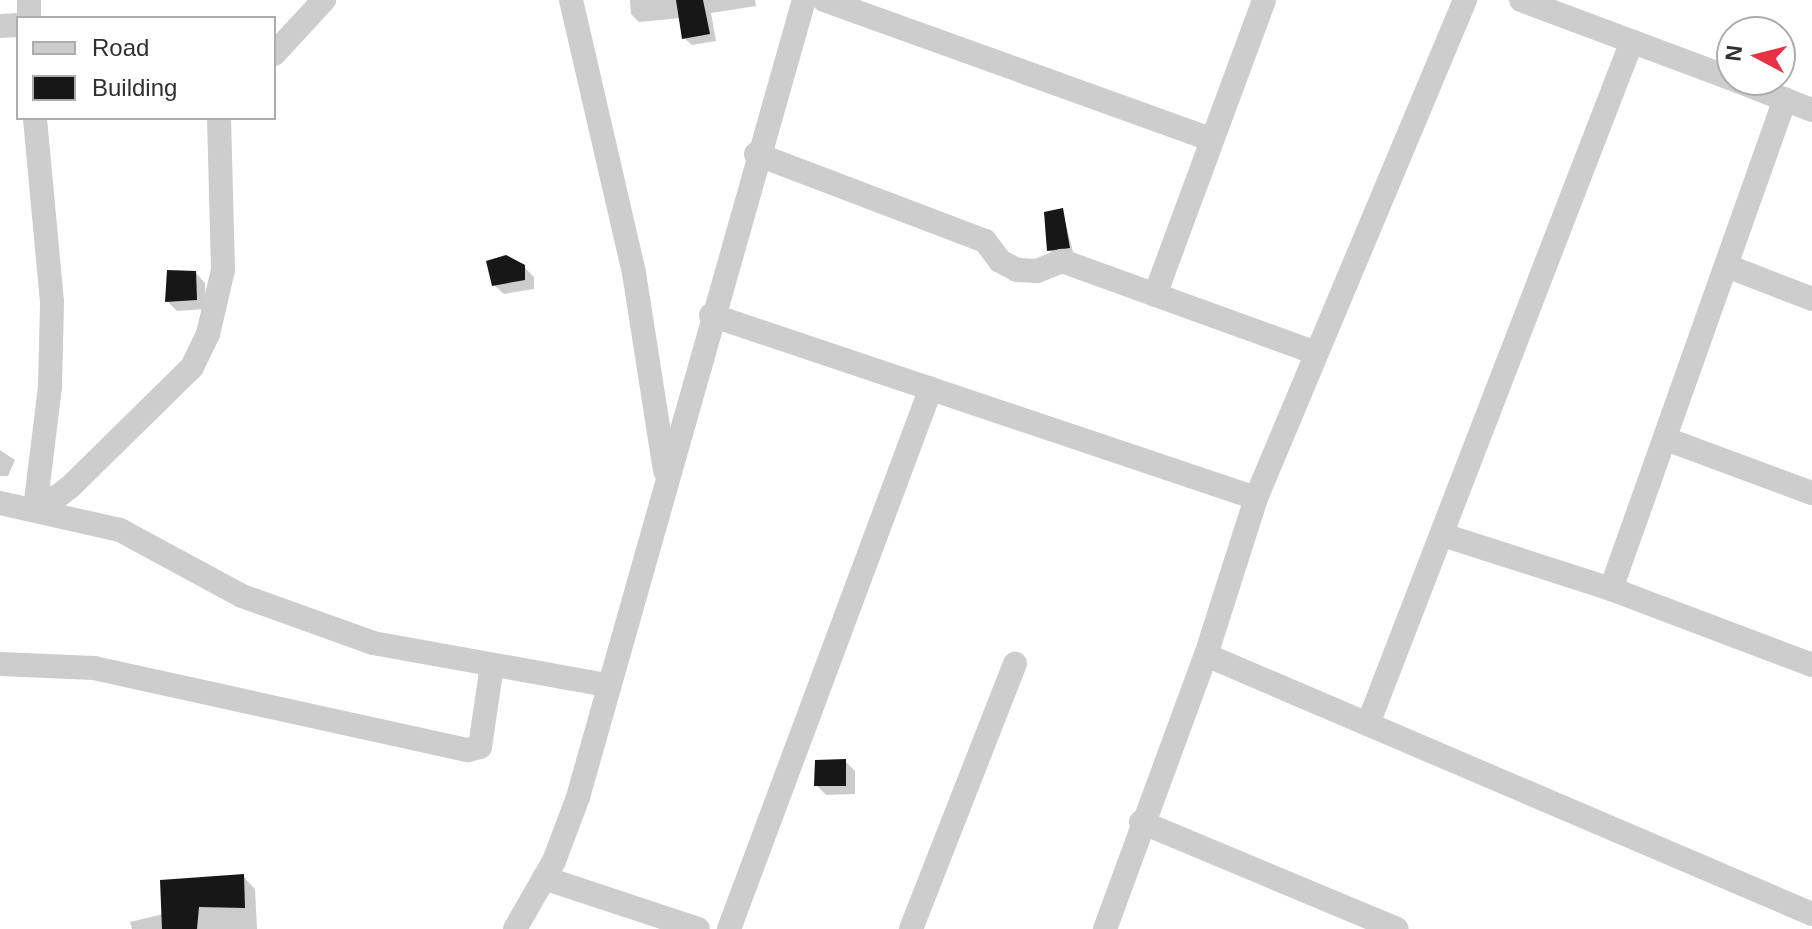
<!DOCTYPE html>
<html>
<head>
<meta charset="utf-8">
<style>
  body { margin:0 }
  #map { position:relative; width:1812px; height:929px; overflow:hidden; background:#fff; font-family:Arial,sans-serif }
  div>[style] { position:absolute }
  .shadow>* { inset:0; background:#0003 }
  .building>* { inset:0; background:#171717 }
  .street>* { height:24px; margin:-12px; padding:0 12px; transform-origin:12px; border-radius:12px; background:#cdcdcd }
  span { translate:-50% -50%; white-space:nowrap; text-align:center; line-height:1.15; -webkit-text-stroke:8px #fff; paint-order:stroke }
  .legend { position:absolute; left:16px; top:16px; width:260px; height:104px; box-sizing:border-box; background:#fff; border:2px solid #acacac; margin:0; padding:10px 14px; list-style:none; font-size:24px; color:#303030 }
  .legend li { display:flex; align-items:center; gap:16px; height:40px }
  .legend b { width:40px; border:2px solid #acacac }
  .north { position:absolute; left:1716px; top:16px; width:80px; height:80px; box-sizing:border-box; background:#fff; border:2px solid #acacac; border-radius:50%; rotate:277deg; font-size:22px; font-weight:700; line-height:32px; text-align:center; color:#303030 }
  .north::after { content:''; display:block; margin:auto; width:28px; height:36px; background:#e83144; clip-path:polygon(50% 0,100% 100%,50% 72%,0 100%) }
</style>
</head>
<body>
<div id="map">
  <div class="shadow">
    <i style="clip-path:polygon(630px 0,755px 0,756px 6px,711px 13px,716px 41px,692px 45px,684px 38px,681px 18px,639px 22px,631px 14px)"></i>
    <i style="clip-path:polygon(1062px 210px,1073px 252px,1054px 254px,1049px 250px)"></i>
    <i style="clip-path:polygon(524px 267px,534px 277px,534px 289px,504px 294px,494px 285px)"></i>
    <i style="clip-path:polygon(196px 273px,205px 283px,205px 309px,177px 311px,168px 302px)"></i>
    <i style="clip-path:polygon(0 450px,15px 460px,8px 476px,0 476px)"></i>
    <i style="clip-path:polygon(845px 761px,855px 771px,855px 794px,826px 795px,816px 785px)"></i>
    <i style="clip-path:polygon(243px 876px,255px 889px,257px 929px,132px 929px,130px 922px,163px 914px)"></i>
  </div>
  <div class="building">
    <i style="clip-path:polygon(676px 0,703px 0,710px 34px,682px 39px)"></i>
    <i style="clip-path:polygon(1063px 208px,1070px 248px,1047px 251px,1044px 212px)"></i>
    <i style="clip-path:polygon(506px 255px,525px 265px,525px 280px,492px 286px,486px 261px)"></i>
    <i style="clip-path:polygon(167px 270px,196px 271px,197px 300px,165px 302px)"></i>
    <i style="clip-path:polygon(846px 759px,846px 786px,814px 786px,815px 760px)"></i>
    <i style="clip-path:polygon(244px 874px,245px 908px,199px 907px,197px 929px,162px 929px,160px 880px)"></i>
  </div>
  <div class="street">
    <i style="left:571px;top:0;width:280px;rotate:77deg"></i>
    <i style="left:634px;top:273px;width:200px;rotate:81.1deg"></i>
    <i style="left:824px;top:0;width:410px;rotate:19.8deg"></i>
    <i style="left:1521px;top:0;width:225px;rotate:20.5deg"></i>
    <i style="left:29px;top:18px;width:18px;rotate:-90deg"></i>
    <i style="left:0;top:26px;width:18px;rotate:-3deg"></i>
    <i style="left:274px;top:54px;width:74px;rotate:-47.2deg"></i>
    <i style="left:1735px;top:80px;width:83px;rotate:21.3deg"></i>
    <i style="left:756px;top:154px;width:245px;rotate:20.8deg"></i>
    <i style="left:985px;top:241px;width:25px;rotate:53deg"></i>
    <i style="left:1000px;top:261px;width:19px;rotate:28deg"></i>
    <i style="left:1017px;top:270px;width:20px;rotate:3deg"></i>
    <i style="left:1037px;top:271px;width:27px;rotate:-22deg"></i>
    <i style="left:1062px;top:261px;width:268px;rotate:19.9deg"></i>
    <i style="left:1727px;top:266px;width:91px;rotate:21.2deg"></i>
    <i style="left:1155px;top:295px;width:314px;rotate:-69.7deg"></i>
    <i style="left:711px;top:315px;width:575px;rotate:18.56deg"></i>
    <i style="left:1666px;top:439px;width:156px;rotate:20.3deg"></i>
    <i style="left:36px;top:500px;width:21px;rotate:-8deg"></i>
    <i style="left:57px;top:497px;width:16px;rotate:-38deg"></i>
    <i style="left:70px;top:487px;width:171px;rotate:-44.5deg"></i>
    <i style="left:192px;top:367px;width:37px;rotate:-64deg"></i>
    <i style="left:208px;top:334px;width:66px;rotate:-76.8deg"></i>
    <i style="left:223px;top:270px;width:152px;rotate:-91.5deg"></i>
    <i style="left:0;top:503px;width:123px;rotate:12.7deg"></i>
    <i style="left:120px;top:530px;width:139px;rotate:28.4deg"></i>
    <i style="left:242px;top:596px;width:139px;rotate:19.7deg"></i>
    <i style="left:373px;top:643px;width:237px;rotate:10.2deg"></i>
    <i style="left:35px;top:509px;width:124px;rotate:-83deg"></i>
    <i style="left:50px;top:386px;width:84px;rotate:-88.6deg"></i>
    <i style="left:52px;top:302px;width:185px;rotate:-95.3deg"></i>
    <i style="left:1443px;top:535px;width:176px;rotate:17.8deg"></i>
    <i style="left:1611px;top:589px;width:215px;rotate:20.7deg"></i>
    <i style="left:1611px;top:589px;width:520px;rotate:-70.45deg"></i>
    <i style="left:1206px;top:655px;width:659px;rotate:23.14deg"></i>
    <i style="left:0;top:664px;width:94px;rotate:2.4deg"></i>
    <i style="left:94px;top:668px;width:383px;rotate:12.4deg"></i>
    <i style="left:468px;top:750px;width:12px;rotate:-14deg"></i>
    <i style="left:480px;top:747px;width:83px;rotate:-81.7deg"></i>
    <i style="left:1368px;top:724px;width:732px;rotate:-68.87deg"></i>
    <i style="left:1141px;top:822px;width:277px;rotate:22.7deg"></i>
    <i style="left:544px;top:878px;width:162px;rotate:18.3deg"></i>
    <i style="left:515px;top:929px;width:78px;rotate:-60.2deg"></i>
    <i style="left:554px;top:861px;width:68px;rotate:-69.4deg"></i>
    <i style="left:578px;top:797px;width:828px;rotate:-74.17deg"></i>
    <i style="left:729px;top:929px;width:577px;rotate:-69.53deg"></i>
    <i style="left:911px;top:929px;width:285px;rotate:-68.6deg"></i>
    <i style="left:1105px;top:929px;width:292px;rotate:-69.8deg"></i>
    <i style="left:1206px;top:655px;width:165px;rotate:-72.3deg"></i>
    <i style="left:1256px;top:498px;width:540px;rotate:-67.23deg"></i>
  </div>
  <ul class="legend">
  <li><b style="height:10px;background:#cdcdcd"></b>Road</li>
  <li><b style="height:22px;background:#171717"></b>Building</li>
  </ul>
  <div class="north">N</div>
</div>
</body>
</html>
